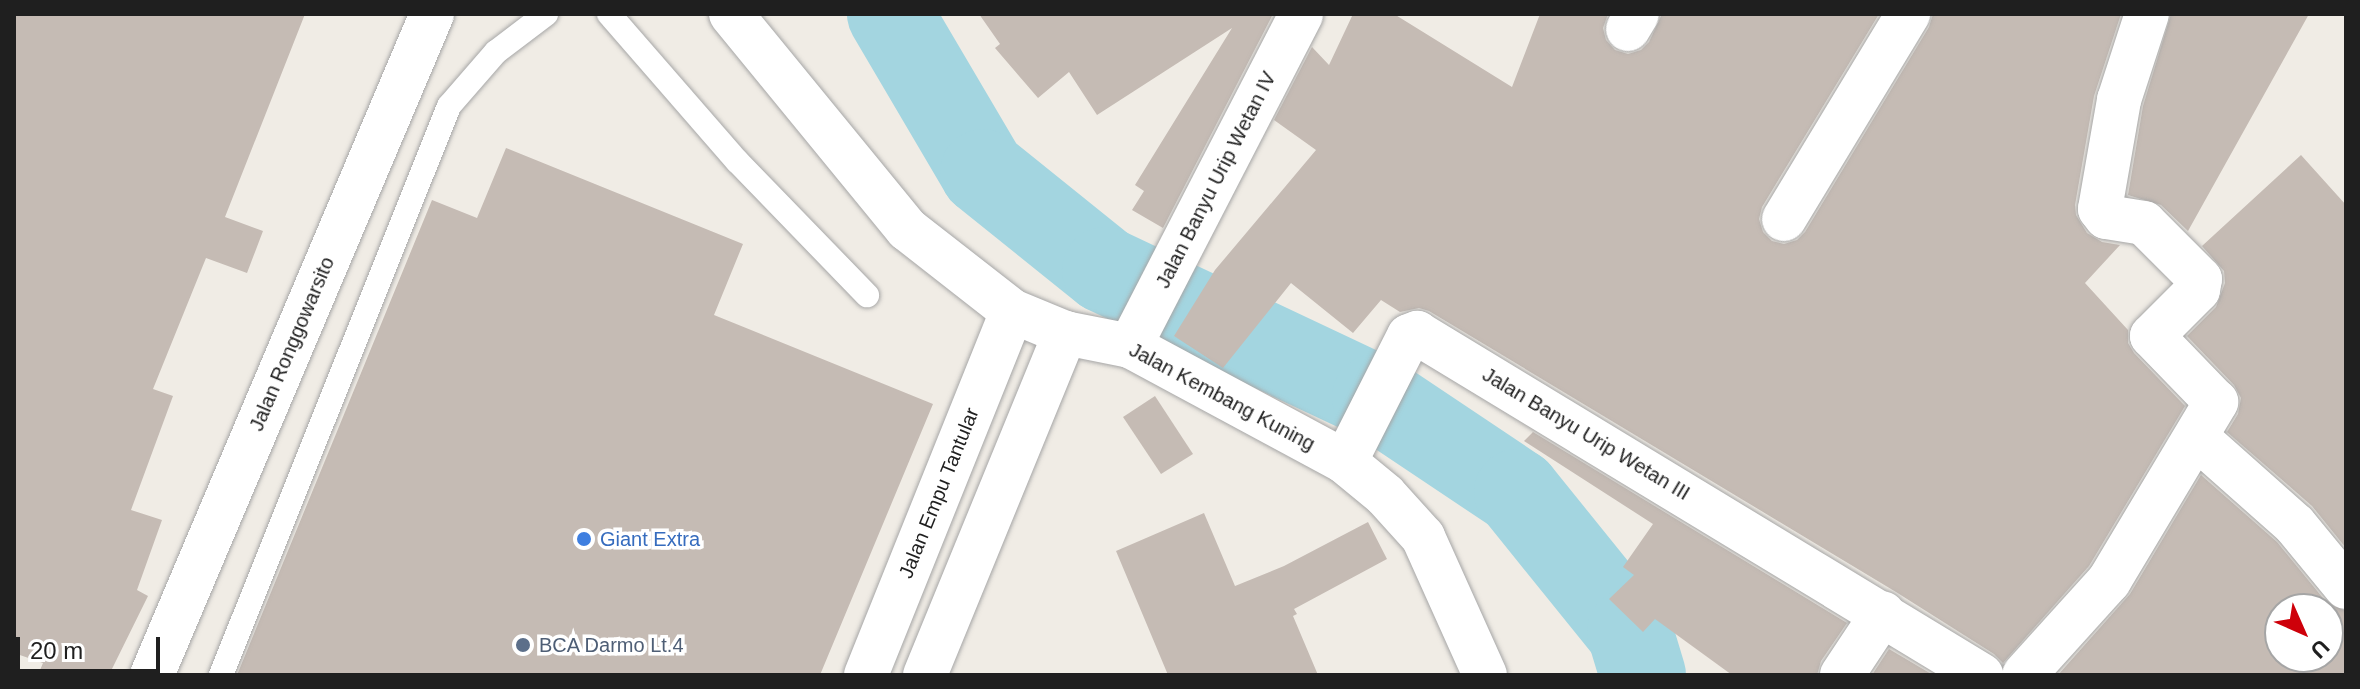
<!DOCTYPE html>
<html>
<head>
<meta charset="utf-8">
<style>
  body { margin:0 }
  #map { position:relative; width:2360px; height:689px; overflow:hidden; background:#f0ece5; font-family:Arial,sans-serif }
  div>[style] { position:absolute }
  .river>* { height:86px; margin:-43px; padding:0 43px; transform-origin:43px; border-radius:43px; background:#a3d5e0 }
  .building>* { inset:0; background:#c5bbb4 }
  .roads { filter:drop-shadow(0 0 2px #a6a6a6) drop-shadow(0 0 2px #a6a6a6) }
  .lane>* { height:24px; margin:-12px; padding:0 12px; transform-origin:12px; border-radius:12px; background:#fff }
  .street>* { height:44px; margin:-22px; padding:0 22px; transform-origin:22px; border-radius:22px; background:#fff }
  .dots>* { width:22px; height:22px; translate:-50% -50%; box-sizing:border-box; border:4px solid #fff; border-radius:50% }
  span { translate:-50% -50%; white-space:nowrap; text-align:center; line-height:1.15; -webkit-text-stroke:7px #fff; paint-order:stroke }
  .street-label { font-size:20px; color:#1f1f1f }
  .shop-label { font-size:20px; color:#366cbe }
  .left { translate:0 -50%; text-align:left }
  .service-label { font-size:20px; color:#4e5e75 }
  .frame { position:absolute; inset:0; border:16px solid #1f1f1f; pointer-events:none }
  .north { position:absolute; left:2264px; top:593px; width:80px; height:80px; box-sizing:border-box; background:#fff; border:2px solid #a5a5a5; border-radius:50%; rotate:135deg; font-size:22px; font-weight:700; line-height:32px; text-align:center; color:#1f1f1f }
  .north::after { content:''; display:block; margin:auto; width:28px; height:36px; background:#ce000a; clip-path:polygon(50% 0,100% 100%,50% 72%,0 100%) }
  .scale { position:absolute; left:16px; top:637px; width:144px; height:36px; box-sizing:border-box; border:4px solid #1f1f1f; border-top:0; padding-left:10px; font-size:24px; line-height:28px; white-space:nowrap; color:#1f1f1f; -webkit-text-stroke:6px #fff; paint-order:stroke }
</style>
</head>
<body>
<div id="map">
  <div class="river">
    <i style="left:890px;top:14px;width:183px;rotate:59.5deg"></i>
    <i style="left:983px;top:172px;width:156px;rotate:38.8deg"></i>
    <i style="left:1105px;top:270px;width:298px;rotate:25.2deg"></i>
    <i style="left:1375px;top:397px;width:171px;rotate:33.8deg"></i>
    <i style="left:1517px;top:492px;width:180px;rotate:51.1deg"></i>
    <i style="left:1630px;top:632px;width:45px;rotate:73.2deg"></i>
  </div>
  <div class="building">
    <i style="clip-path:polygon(14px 14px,305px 14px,225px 217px,263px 231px,247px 273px,206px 258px,153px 389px,173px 396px,131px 510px,162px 520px,137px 590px,148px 596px,109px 675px,38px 675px,43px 663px,14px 653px)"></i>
    <i style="clip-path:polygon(979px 14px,1273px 14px,1163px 228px,1132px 210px,1144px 191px,1135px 185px,1232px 28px,1097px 115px,1069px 72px,1038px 98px,995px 48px,1000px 44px)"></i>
    <i style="clip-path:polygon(1353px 14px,1394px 14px,1512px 87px,1540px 14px,1608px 14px,1603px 28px,1606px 40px,1615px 50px,1628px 54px,1641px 50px,1649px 42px,1662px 14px,1879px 14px,1762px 207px,1759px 219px,1763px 232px,1772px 241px,1784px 244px,1797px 240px,1805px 232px,1929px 27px,1933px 14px,2121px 14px,2094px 96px,2075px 205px,2076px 215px,2087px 233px,2102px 242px,2120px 245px,2085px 283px,2128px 330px,2128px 343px,2134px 353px,2185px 406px,2089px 566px,2003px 663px,1994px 654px,1896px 592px,1429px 311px,1419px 308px,1400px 312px,1381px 300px,1353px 333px,1291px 283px,1223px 368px,1174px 336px,1215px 270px,1316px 150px,1274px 120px,1312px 47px,1329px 65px)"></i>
    <i style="clip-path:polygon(2171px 14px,2309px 14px,2188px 231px,2161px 205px,2128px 195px,2143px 106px)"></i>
    <i style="clip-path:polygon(506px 148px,743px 244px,714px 315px,933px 404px,820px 675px,237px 675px,432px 200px,477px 218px)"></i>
    <i style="clip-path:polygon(2301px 155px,2346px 205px,2346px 548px,2312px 506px,2227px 432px,2238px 414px,2241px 398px,2234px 385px,2187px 336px,2216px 307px,2225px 283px,2224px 271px,2202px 246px)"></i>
    <i style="clip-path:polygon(1155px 396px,1193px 454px,1161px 474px,1123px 417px)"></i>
    <i style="clip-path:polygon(1533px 432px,1847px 623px,1821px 661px,1817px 675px,1732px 675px,1655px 619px,1643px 632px,1609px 599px,1634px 575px,1623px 567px,1653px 524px,1524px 441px)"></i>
    <i style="clip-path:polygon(evenodd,2201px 475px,2277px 542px,2327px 603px,2346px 611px,2346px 675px,2058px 675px,2130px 594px,2201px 475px,2280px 609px,2328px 609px,2328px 657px,2280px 657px,2280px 609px)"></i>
    <i style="clip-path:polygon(1204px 513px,1235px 586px,1284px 566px,1368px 522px,1387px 559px,1294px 609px,1297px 614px,1293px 616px,1318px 675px,1168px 675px,1116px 551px)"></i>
    <i style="clip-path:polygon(1889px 649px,1933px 675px,1872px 675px)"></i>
  </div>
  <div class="roads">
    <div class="lane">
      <i style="left:609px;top:14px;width:195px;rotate:49deg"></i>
      <i style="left:737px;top:161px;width:187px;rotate:45.9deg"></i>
      <i style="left:221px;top:675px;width:613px;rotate:-68.16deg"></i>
      <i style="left:449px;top:106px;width:72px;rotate:-49deg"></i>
      <i style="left:496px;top:52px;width:63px;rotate:-37.2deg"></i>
    </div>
    <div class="street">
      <i style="left:731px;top:14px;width:278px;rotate:50.7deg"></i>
      <i style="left:907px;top:229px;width:133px;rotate:38deg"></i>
      <i style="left:1012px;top:311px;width:57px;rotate:22.5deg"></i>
      <i style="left:1065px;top:333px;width:66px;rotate:11.3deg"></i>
      <i style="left:1130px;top:346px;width:244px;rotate:28.3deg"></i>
      <i style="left:1345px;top:462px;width:52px;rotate:39.5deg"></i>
      <i style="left:1385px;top:495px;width:57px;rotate:47.9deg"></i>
      <i style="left:1423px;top:537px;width:151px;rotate:65.8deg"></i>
      <i style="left:1628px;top:29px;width:17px;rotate:-59deg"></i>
      <i style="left:1784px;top:219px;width:240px;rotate:-58.8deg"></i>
      <i style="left:1130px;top:346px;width:373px;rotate:-62.7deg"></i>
      <i style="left:2196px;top:437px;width:132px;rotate:41.6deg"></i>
      <i style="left:2295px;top:525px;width:80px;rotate:50.6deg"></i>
      <i style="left:1345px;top:462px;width:141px;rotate:-63.1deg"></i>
      <i style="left:1409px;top:336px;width:9px;rotate:-21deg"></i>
      <i style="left:1417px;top:333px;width:660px;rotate:31.23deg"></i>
      <i style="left:152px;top:675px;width:718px;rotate:-67.04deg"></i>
      <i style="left:866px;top:675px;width:392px;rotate:-68.1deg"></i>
      <i style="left:925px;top:675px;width:370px;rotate:-67.7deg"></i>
      <i style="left:1842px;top:675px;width:74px;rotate:-56.5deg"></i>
      <i style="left:2024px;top:675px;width:127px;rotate:-47.9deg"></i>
      <i style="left:2109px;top:581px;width:209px;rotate:-59.1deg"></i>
      <i style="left:2216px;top:402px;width:92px;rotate:-134.1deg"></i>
      <i style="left:2152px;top:336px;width:65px;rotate:-45deg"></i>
      <i style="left:2198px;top:290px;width:11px;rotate:-80deg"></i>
      <i style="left:2200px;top:279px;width:79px;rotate:-135deg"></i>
      <i style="left:2144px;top:223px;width:38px;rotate:-171deg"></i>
      <i style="left:2106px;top:217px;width:10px;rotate:-127deg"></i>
      <i style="left:2100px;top:209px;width:111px;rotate:-80.1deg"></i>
      <i style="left:2119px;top:100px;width:90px;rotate:-72deg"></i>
    </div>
  </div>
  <div class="dots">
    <i style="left:584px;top:539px;background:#3f7fe0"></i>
    <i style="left:523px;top:645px;background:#5c6f8a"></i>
  </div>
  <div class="street-label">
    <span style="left:1216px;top:180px;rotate:-63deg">Jalan Banyu Urip Wetan IV</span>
    <span style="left:292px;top:344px;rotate:-67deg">Jalan Ronggowarsito</span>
    <span style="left:1222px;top:397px;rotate:28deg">Jalan Kembang Kuning</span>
    <span style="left:1586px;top:434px;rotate:31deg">Jalan Banyu Urip Wetan III</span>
    <span style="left:939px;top:493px;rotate:-68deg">Jalan Empu Tantular</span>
  </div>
  <div class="shop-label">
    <span class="left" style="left:600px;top:539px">Giant Extra</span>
  </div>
  <div class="service-label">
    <span class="left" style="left:539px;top:645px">BCA Darmo Lt.4</span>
  </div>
  <div class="frame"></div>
  <div class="north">U</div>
  <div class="scale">20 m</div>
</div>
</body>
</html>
